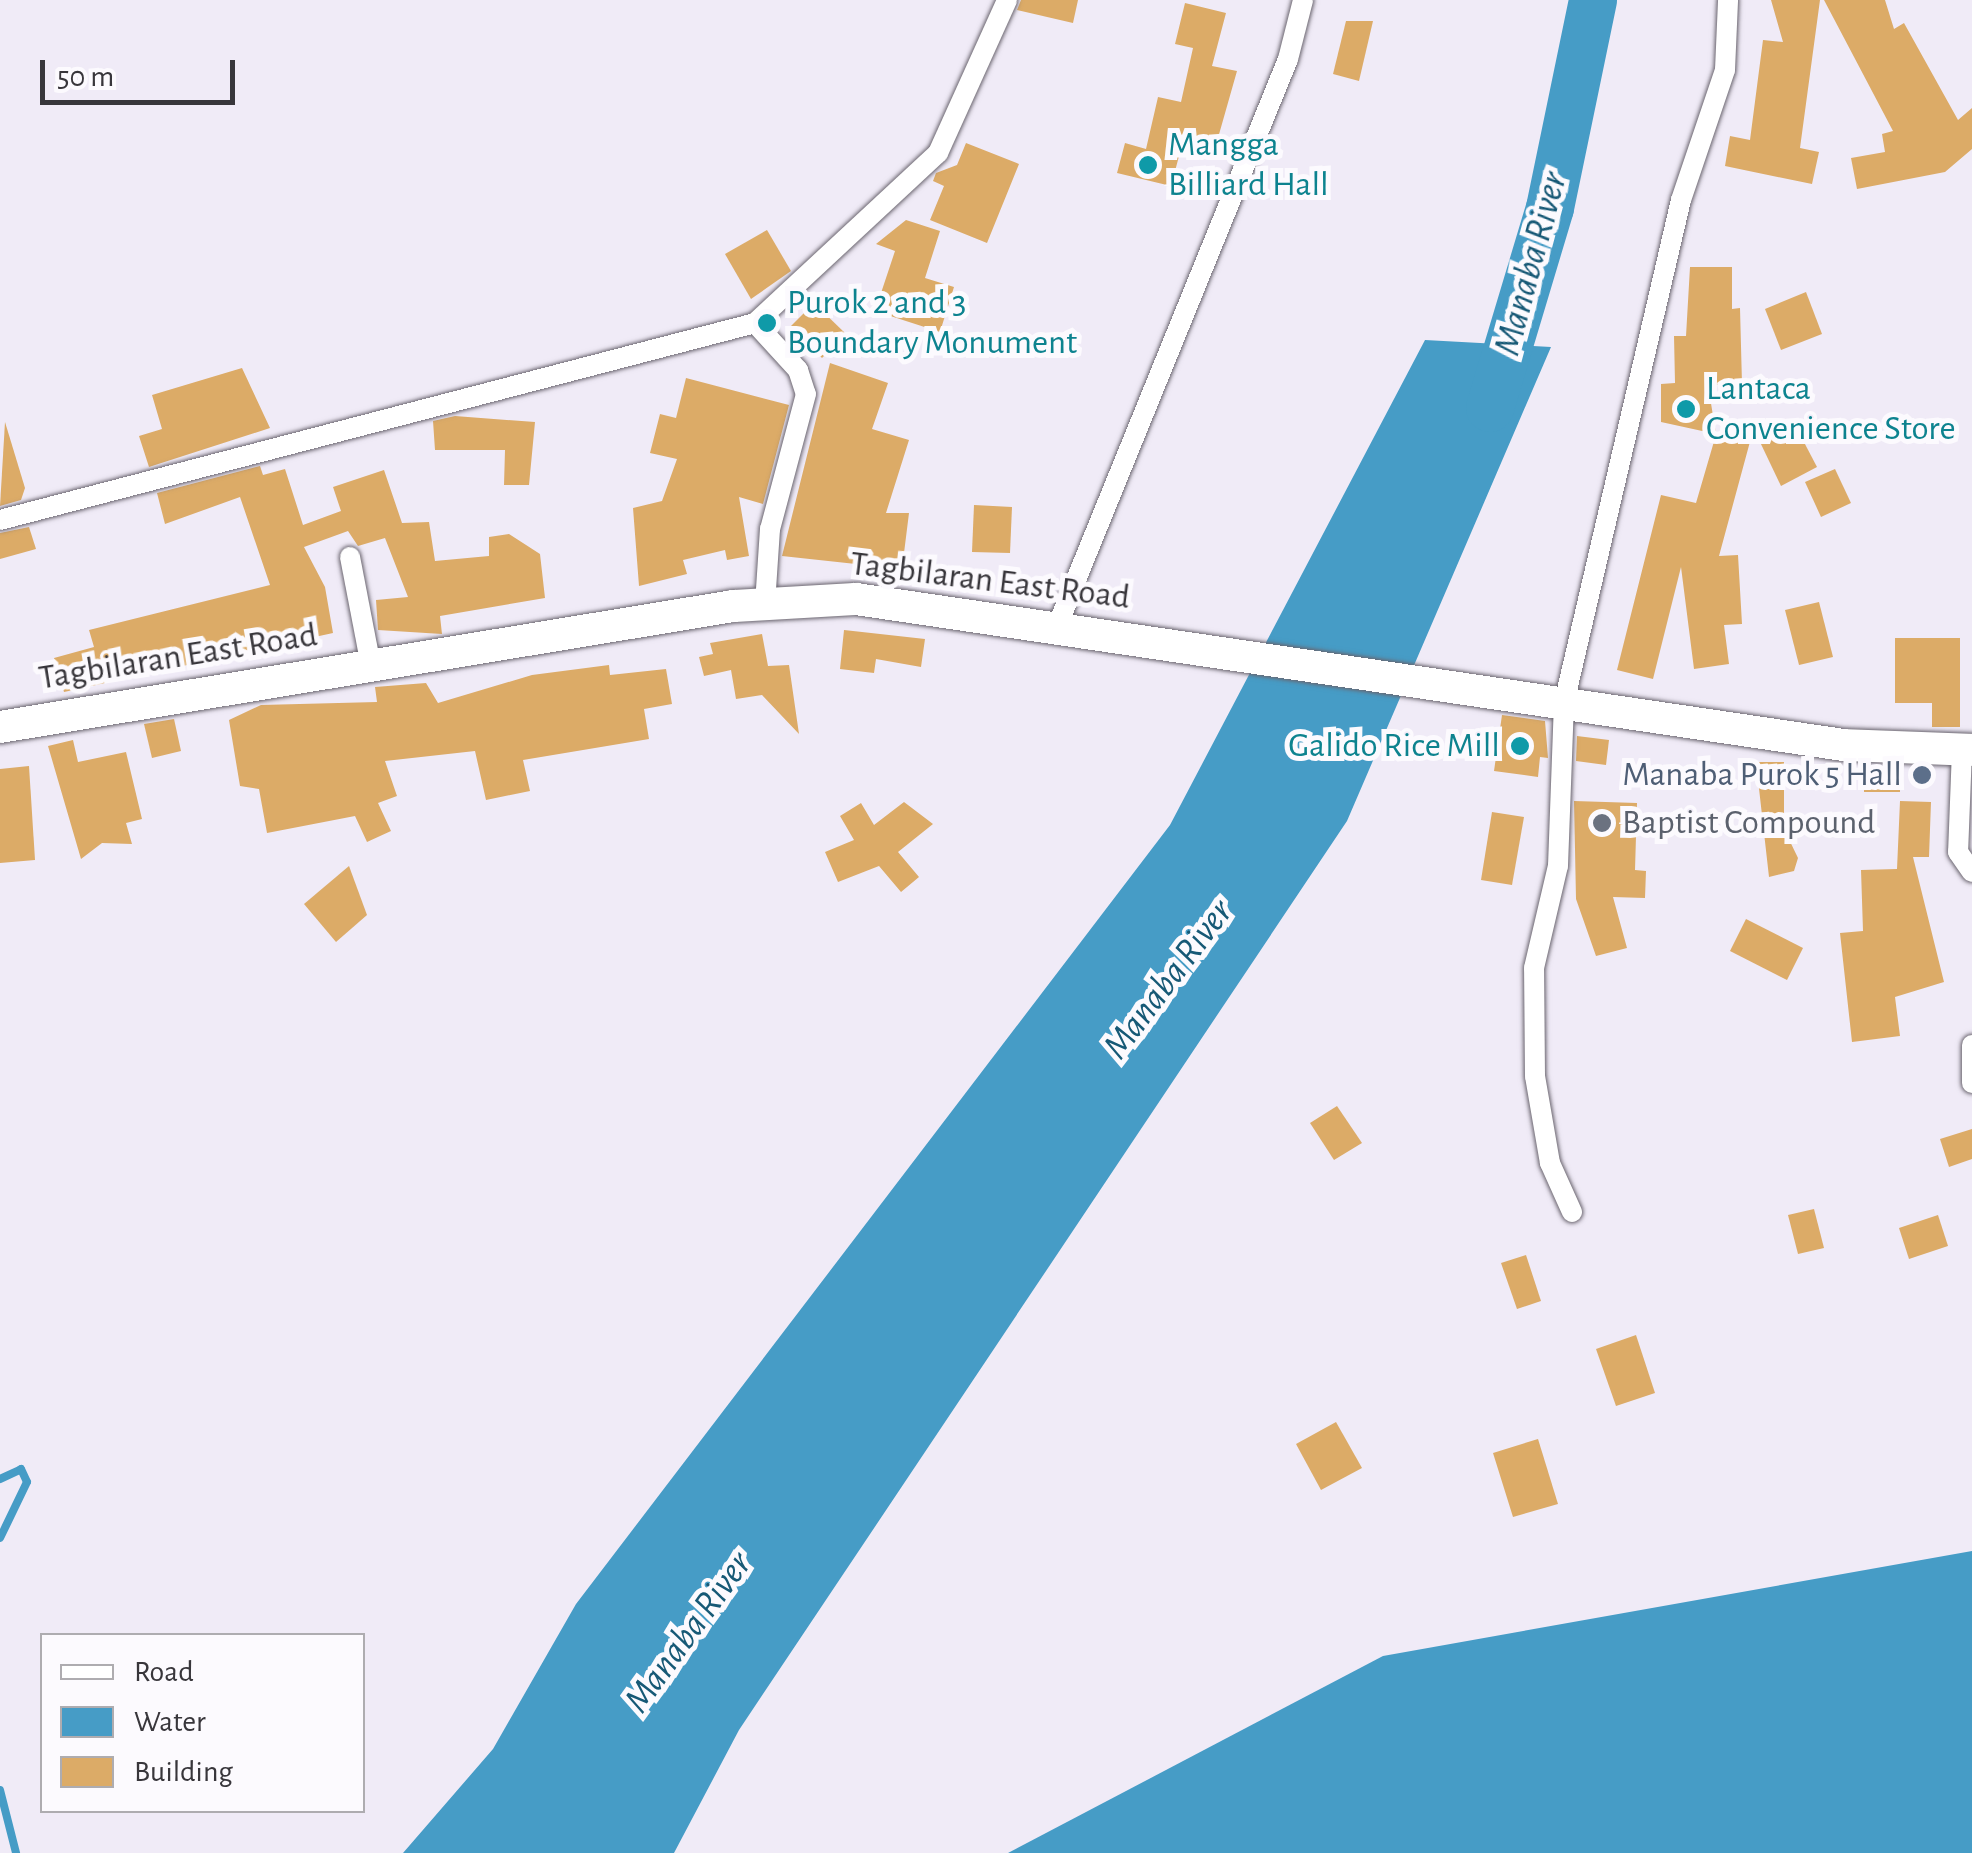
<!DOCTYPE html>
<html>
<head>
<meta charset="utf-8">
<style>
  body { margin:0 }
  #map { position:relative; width:1972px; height:1853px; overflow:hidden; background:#f0ebf7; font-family:"Alegreya Sans",sans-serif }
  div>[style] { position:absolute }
  .water>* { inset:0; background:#469cc6 }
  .stream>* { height:8px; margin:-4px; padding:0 4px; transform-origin:4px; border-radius:4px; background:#469cc6 }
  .river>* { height:48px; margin:-24px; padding:0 24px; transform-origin:24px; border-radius:24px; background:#469cc6 }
  .building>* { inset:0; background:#dcab67 }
  .roads { filter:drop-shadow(0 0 2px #6a656f) drop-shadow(0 0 2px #6a656f) }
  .street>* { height:20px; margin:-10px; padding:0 10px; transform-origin:10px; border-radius:10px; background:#fff }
  .primary>* { height:32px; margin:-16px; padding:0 16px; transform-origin:16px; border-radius:16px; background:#fff }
  .dots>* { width:28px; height:28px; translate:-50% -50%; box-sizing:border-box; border:5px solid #fcfafe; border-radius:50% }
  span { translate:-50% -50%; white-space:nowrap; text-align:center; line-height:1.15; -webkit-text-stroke:10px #fcfafe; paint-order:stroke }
  .culture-label { font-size:35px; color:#0d838f }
  .left { translate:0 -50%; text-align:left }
  .right { translate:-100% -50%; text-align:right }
  .street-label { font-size:35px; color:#38363b }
  .service-label { font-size:35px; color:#4e5e75 }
  .worship-label { font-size:35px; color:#5b616d }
  .water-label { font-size:38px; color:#175976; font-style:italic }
  .legend { position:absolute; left:40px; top:1633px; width:325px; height:180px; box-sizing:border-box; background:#fcfafe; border:2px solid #aeacb0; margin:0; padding:12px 18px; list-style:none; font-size:30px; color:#38363b }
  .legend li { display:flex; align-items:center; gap:20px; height:50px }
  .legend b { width:50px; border:2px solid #aeacb0 }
  .scale { position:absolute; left:40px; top:60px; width:195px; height:45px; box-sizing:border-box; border:5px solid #38363b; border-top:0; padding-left:12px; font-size:30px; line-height:35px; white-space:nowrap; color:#38363b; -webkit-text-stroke:8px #fcfafe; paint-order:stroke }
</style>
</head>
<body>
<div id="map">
  <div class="water">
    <i style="clip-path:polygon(1425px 340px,1551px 347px,1347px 821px,739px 1730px,674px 1853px,403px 1853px,493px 1749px,576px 1604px,1170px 825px)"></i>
    <i style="clip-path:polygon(1972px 1551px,1972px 1853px,1008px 1853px,1383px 1656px)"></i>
  </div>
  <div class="stream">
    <i style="left:0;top:1479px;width:23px;rotate:-25deg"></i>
    <i style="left:21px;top:1469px;width:14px;rotate:65deg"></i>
    <i style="left:27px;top:1482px;width:62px;rotate:115.7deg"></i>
    <i style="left:0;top:1790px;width:65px;rotate:75.7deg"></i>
  </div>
  <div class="river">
    <i style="left:1490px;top:408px;width:209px;rotate:-73.3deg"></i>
    <i style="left:1550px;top:208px;width:212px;rotate:-78.3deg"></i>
  </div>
  <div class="building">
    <i style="clip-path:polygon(1021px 0,1078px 0,1073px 23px,1017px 10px)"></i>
    <i style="clip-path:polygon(1771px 0,1820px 0,1800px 148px,1819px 152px,1812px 184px,1725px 166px,1730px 136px,1750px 140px,1763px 40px,1783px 42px)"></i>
    <i style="clip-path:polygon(1824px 0,1885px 0,1894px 29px,1904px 23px,1958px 120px,1972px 108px,1972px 149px,1945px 172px,1857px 189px,1851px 158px,1885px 152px,1882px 134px,1893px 131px)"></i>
    <i style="clip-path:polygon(1185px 3px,1226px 13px,1212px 66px,1237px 71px,1214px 152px,1182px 145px,1171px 186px,1117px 173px,1125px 143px,1146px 149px,1158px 97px,1181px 102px,1193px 48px,1175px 44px)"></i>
    <i style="clip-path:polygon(1346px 21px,1373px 21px,1359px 81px,1333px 74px)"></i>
    <i style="clip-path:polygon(966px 143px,1019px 164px,987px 243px,930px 220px,944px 186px,933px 181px,936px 173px,957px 165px)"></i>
    <i style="clip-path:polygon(906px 220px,940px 231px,925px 278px,954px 287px,940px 332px,875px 311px,895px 251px,876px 244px)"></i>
    <i style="clip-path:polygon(767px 230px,791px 271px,751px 299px,725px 254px)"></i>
    <i style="clip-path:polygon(1690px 267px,1732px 267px,1732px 309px,1740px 308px,1742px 384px,1708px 385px,1716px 434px,1661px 422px,1661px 384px,1675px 383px,1674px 336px,1686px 336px)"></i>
    <i style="clip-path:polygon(1806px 292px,1822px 334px,1781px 350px,1765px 309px)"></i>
    <i style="clip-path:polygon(814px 303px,846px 334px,822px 358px,791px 326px)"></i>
    <i style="clip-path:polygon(830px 363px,888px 383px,872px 429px,909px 440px,886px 513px,909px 513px,902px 569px,782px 556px)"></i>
    <i style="clip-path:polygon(242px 368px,270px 428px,149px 467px,139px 436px,162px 429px,152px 395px)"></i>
    <i style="clip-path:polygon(686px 378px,789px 405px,763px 504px,739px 497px,749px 556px,727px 560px,725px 550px,683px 560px,687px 574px,639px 586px,633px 508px,662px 501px,677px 459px,650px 453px,660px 414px,676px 418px)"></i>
    <i style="clip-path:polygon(455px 416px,535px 422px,529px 485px,504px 485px,505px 450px,435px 450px,433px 421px)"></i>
    <i style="clip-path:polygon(5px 422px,25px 488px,21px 500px,0 506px)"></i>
    <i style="clip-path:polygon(1795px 425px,1817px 467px,1781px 486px,1760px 442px)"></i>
    <i style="clip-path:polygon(1715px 438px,1751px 438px,1719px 556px,1738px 555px,1742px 624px,1724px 625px,1729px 664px,1694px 669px,1681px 567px,1653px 679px,1617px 670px,1661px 495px,1696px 503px)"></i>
    <i style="clip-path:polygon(260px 466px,263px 475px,285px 469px,303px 525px,341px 511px,333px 487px,384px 470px,402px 523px,429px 522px,435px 561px,489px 556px,489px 537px,509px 534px,540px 554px,545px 598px,440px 616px,442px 634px,378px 630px,376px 600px,408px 597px,385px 538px,358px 546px,348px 531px,304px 547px,325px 587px,333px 633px,64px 692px,54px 658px,94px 647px,89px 630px,270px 585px,240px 497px,165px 524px,157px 493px)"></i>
    <i style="clip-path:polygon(1835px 469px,1851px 503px,1821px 517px,1805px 482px)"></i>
    <i style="clip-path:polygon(974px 505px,1012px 507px,1010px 553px,972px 552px)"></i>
    <i style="clip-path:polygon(29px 527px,36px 549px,0 559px,0 533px)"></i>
    <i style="clip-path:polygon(1819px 602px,1833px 657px,1799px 665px,1785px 610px)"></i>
    <i style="clip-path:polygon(844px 630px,925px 639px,921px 667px,876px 659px,874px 673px,840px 669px)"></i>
    <i style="clip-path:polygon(762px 634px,768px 666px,789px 665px,799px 734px,762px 695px,736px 699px,731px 670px,704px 676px,699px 657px,713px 654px,710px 643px)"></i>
    <i style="clip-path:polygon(1895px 638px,1960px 638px,1960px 727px,1932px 727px,1932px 703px,1895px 703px)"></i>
    <i style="clip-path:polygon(609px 665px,610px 675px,666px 669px,672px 704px,644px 709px,649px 739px,523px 760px,530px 791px,486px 800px,475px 751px,385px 761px,397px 796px,378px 803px,391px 831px,367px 842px,355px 816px,267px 833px,259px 789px,240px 786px,229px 720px,261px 705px,377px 702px,375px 687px,426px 683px,438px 703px,532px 675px)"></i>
    <i style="clip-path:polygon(1502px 715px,1545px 721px,1548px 758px,1540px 757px,1538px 777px,1494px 771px)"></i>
    <i style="clip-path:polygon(174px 719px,181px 751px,152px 758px,144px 724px)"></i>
    <i style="clip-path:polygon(1577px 736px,1609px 740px,1606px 765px,1576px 761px)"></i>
    <i style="clip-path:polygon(73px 740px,78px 762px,126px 752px,142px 819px,126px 823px,132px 844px,102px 843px,81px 859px,48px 746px)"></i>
    <i style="clip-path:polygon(1756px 762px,1784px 762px,1784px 829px,1798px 858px,1794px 871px,1769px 877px)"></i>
    <i style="clip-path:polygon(29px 766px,35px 860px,0 863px,0 769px)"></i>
    <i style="clip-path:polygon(1864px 772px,1900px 772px,1900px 792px,1864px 792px)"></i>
    <i style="clip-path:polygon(1574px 801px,1637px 803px,1635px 870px,1646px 871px,1645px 898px,1613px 897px,1627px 948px,1596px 956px,1576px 899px)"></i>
    <i style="clip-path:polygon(1900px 801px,1931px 802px,1929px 857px,1913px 857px,1944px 982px,1895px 997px,1900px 1036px,1852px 1042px,1840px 933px,1863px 931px,1861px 870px,1897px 869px)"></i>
    <i style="clip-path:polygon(904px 802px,933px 824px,898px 852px,919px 877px,901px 892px,879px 866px,838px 882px,825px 852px,854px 840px,840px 816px,861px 803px,874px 825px)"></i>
    <i style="clip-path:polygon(1492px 812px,1524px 817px,1512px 885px,1481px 880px)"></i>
    <i style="clip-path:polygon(349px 866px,367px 915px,336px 942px,304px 904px)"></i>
    <i style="clip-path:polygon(1746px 919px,1803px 948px,1787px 980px,1730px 951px)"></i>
    <i style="clip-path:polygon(1337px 1106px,1362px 1143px,1334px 1160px,1310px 1123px)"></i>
    <i style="clip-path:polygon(1972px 1129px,1972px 1159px,1949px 1167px,1940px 1139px)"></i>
    <i style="clip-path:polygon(1814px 1209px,1824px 1248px,1798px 1254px,1788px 1215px)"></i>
    <i style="clip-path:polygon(1938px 1215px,1948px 1246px,1909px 1259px,1899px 1228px)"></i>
    <i style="clip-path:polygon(1526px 1255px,1541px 1301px,1517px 1309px,1501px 1263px)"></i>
    <i style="clip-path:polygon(1636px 1335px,1655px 1393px,1616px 1406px,1596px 1349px)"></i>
    <i style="clip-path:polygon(1336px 1422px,1362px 1468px,1321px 1490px,1296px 1444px)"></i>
    <i style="clip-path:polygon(1538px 1439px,1558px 1504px,1513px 1517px,1493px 1453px)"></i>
  </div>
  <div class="roads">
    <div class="street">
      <i style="left:755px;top:323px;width:64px;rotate:47.5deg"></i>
      <i style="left:798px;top:370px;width:25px;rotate:72deg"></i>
      <i style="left:806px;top:394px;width:140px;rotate:104.9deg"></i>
      <i style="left:770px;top:529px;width:76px;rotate:93.8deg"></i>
      <i style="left:0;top:520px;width:780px;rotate:-14.62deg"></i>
      <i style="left:755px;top:323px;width:250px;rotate:-42.9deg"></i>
      <i style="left:938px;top:153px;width:168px;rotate:-65.7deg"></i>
      <i style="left:350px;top:557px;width:111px;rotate:79.1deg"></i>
      <i style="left:1056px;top:629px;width:615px;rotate:-67.85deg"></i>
      <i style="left:1288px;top:59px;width:61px;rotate:-75.7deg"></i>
      <i style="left:1962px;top:750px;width:102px;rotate:92.2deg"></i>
      <i style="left:1958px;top:852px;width:24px;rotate:55deg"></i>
      <i style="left:1972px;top:1045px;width:38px;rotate:90deg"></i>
      <i style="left:1572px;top:1212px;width:54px;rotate:-114.2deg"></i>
      <i style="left:1550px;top:1163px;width:88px;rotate:-99.8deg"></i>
      <i style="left:1535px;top:1076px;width:108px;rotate:-90.5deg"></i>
      <i style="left:1534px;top:968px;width:105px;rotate:-76.8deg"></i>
      <i style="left:1558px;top:866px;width:163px;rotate:-87.9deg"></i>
      <i style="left:1564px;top:703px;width:516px;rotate:-76.91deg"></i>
      <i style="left:1681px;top:200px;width:137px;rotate:-71.3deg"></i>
      <i style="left:1725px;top:70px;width:70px;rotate:-87.5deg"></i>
    </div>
    <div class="primary">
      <i style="left:0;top:727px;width:743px;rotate:-9.37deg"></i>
      <i style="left:733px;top:606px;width:123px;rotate:-3.3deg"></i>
      <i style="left:856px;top:599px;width:999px;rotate:8.41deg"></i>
      <i style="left:1844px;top:745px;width:128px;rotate:2.2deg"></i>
    </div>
  </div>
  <div class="dots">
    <i style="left:1148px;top:165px;background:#0f9aa8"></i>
    <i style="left:767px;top:323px;background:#0f9aa8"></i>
    <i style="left:1686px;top:409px;background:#0f9aa8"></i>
    <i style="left:1520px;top:746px;background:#0f9aa8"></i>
    <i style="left:1922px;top:775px;background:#5c6f8a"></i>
    <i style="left:1602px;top:823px;background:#6b7280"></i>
  </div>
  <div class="culture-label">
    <span class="left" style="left:1168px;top:165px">Mangga<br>Billiard Hall</span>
    <span class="left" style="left:787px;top:323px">Purok 2 and 3<br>Boundary Monument</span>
    <span class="left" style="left:1706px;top:409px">Lantaca<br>Convenience Store</span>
    <span class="right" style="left:1500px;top:746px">Galido Rice Mill</span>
  </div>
  <div class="street-label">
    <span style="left:990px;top:581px;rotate:7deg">Tagbilaran East Road</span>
    <span style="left:178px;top:657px;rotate:-9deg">Tagbilaran East Road</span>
  </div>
  <div class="service-label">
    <span class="right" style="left:1902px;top:775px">Manaba Purok 5 Hall</span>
  </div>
  <div class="worship-label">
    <span class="left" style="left:1622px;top:823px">Baptist Compound</span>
  </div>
  <div class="water-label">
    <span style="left:1532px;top:264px;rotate:-75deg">Manaba River</span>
    <span style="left:1169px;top:980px;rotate:-53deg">Manaba River</span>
    <span style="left:689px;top:1633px;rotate:-54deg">Manaba River</span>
  </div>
  <ul class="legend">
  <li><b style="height:12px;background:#fff"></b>Road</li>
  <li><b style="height:28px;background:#469cc6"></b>Water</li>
  <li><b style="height:28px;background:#dcab67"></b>Building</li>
  </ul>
  <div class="scale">50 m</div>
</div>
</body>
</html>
